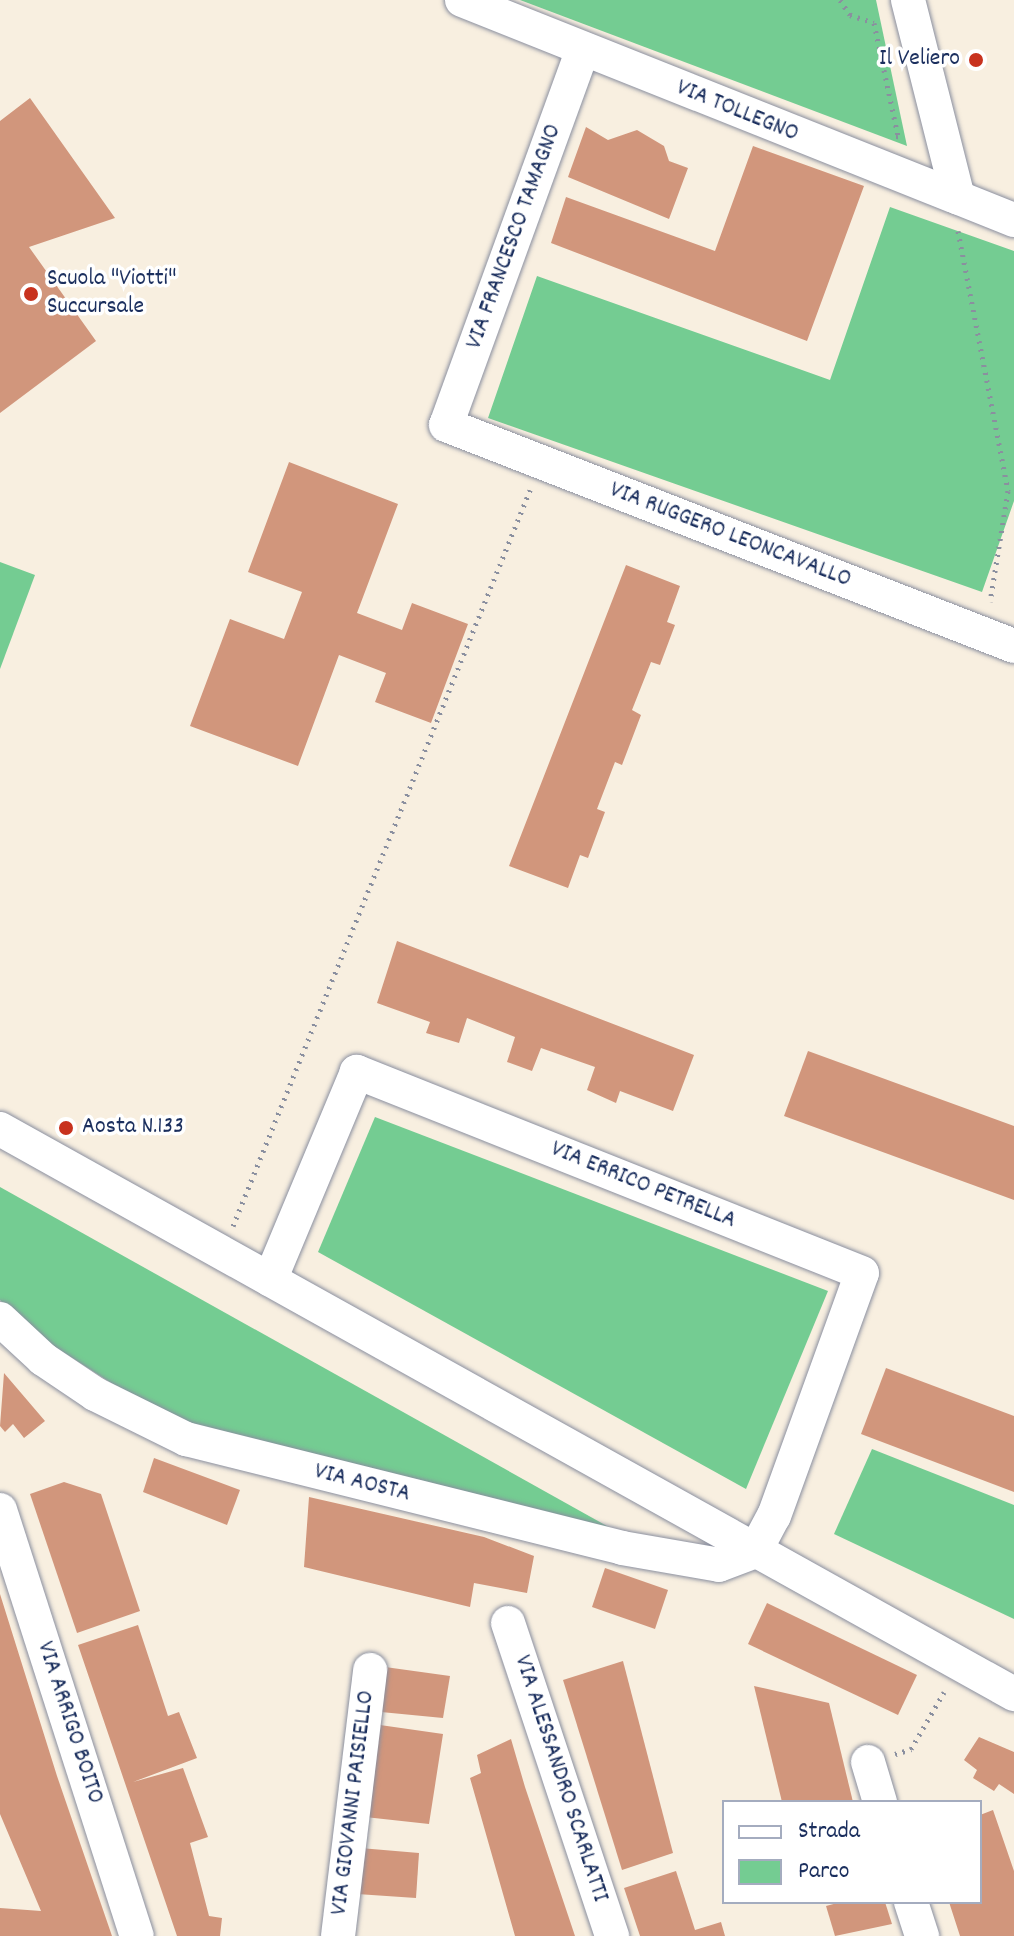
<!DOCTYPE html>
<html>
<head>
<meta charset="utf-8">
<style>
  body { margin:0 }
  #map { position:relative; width:1014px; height:1936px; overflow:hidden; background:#f8efe0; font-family:Dekko,sans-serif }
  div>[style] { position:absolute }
  .green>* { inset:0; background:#74cc92 }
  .building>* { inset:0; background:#d1967c }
  .path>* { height:5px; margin-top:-2.5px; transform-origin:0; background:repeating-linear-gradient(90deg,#8a8f9f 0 2px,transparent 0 8px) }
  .roads { filter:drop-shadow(0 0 2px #8a8f9f) drop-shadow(0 0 2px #8a8f9f) }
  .minor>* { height:34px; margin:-17px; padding:0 17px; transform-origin:17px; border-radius:17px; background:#fff }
  .dots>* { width:22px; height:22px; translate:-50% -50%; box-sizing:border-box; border:4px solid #fff; border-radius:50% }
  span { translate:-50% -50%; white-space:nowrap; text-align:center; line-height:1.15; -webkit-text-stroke:7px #fff; paint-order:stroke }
  .poi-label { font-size:24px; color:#1b2f5e }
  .right { translate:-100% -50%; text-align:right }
  .left { translate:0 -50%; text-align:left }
  .street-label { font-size:24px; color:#1b2f5e }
  .legend { position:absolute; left:722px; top:1800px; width:260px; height:104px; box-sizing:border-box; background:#fff; border:2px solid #a4acbf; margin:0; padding:10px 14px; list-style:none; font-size:24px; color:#1b2f5e }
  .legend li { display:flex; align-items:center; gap:16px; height:40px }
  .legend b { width:40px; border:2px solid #a4acbf }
</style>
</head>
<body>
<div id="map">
  <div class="green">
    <i style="clip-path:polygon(520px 0,876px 0,907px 146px)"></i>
    <i style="clip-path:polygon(890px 207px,1014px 251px,1014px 501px,982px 592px,488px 418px,537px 276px,830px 380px)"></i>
    <i style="clip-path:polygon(0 562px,35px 575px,0 669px)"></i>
    <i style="clip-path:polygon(375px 1117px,828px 1291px,746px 1489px,318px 1252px)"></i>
    <i style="clip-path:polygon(0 1187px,632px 1540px,193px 1426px,150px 1408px,29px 1330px,0 1300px)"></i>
    <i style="clip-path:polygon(872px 1449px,1014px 1505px,1014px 1619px,834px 1534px)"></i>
  </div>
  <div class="building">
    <i style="clip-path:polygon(30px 98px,115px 218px,29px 247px,96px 341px,0 413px,0 121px)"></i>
    <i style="clip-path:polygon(586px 127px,608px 140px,637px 130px,664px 146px,669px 161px,688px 168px,669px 219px,568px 177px)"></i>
    <i style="clip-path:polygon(753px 146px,864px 186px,807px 341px,551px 243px,566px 197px,715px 251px)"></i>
    <i style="clip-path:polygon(289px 462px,398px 504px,357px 613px,402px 630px,412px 603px,468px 624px,431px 723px,375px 702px,386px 673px,339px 655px,298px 766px,190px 726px,230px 619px,284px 639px,302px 592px,248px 572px)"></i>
    <i style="clip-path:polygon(626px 565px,680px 586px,667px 622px,675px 625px,660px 665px,651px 662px,632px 710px,641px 715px,622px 765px,615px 762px,597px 809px,605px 812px,588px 858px,580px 855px,568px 888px,509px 866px)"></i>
    <i style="clip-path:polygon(397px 941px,694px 1055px,673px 1111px,620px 1091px,616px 1103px,587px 1090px,595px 1067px,541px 1048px,532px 1071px,507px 1062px,515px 1037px,467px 1018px,459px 1043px,426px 1033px,430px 1022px,377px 1003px)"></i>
    <i style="clip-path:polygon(808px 1051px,1014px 1126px,1014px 1200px,784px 1116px)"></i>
    <i style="clip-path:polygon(886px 1368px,1014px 1416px,1014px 1492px,861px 1434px)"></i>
    <i style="clip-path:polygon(4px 1373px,45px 1421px,24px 1438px,13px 1424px,5px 1432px,0 1426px)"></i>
    <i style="clip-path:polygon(154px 1458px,240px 1490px,227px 1525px,143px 1492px)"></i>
    <i style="clip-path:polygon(64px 1482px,101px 1494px,140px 1611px,77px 1633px,30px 1494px)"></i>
    <i style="clip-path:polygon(309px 1497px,484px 1537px,534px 1556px,527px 1593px,474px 1583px,470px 1607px,304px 1567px)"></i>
    <i style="clip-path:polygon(605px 1568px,668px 1590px,655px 1629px,592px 1607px)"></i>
    <i style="clip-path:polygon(0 1594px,57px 1776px,112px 1936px,0 1936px,0 1908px,41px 1911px,0 1814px)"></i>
    <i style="clip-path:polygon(767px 1603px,917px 1675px,898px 1715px,748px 1644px)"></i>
    <i style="clip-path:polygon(138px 1625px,168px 1716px,179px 1712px,197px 1758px,133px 1782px,183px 1768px,208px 1837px,190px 1843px,209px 1916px,222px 1918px,220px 1936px,177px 1936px,78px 1645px)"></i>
    <i style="clip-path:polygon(623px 1661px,673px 1853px,622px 1870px,563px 1680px)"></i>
    <i style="clip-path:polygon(385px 1667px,450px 1676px,443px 1718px,381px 1712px)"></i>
    <i style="clip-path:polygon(754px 1686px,829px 1703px,853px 1802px,782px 1802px)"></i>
    <i style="clip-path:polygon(380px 1725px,443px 1734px,429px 1824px,365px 1817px)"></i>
    <i style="clip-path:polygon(979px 1737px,1014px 1752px,1014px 1794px,999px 1784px,994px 1791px,973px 1778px,977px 1770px,964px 1760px)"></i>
    <i style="clip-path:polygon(511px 1739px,525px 1787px,575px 1936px,515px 1936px,470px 1778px,481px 1773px,477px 1755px)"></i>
    <i style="clip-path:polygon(993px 1810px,1014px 1871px,1014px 1936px,960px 1936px,949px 1902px,980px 1902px,980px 1815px)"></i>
    <i style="clip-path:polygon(360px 1848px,419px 1853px,416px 1898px,357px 1894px)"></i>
    <i style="clip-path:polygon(676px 1871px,695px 1930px,721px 1922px,725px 1936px,640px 1936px,624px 1888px)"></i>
    <i style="clip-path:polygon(841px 1902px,885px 1902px,892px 1924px,835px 1936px,826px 1906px)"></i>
  </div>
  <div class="path">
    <i style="left:840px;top:0;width:18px;rotate:56deg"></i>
    <i style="left:850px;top:15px;width:25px;rotate:18deg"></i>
    <i style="left:874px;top:23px;width:116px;rotate:78deg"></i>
    <i style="left:898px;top:136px;width:4px;rotate:166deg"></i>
    <i style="left:958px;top:231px;width:265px;rotate:79.1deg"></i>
    <i style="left:1008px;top:491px;width:112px;rotate:99.2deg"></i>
    <i style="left:233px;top:1226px;width:794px;rotate:-68.02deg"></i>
    <i style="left:895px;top:1754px;width:17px;rotate:-17deg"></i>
    <i style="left:911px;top:1749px;width:66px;rotate:-59.9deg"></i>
  </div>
  <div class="roads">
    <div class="minor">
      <i style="left:462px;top:0;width:594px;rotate:21.73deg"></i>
      <i style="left:908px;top:0;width:204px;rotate:75.8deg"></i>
      <i style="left:583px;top:49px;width:400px;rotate:110deg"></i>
      <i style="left:446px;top:425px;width:609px;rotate:21.26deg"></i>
      <i style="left:0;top:1129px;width:1161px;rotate:29.13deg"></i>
      <i style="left:0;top:1319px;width:59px;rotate:42.9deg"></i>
      <i style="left:43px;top:1359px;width:63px;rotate:33.9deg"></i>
      <i style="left:95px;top:1394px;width:102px;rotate:26.3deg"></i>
      <i style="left:186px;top:1439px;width:449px;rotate:14deg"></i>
      <i style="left:622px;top:1548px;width:98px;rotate:9.9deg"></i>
      <i style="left:719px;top:1565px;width:39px;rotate:-21deg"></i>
      <i style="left:755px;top:1551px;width:40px;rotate:-62deg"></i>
      <i style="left:774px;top:1516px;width:258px;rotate:-70.1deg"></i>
      <i style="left:862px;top:1273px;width:544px;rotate:-158.3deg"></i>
      <i style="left:357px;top:1072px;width:225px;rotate:112.7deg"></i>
      <i style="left:0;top:1510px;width:447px;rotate:72.2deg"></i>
      <i style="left:508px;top:1623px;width:330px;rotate:71.6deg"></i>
      <i style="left:868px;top:1762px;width:42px;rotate:73.3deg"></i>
      <i style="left:911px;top:1902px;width:36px;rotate:72deg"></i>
      <i style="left:338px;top:1936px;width:268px;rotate:-83.1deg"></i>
    </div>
  </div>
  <div class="dots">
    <i style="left:976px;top:60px;background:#c8321e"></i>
    <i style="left:31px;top:294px;background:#c8321e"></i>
    <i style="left:66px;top:1128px;background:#c8321e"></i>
  </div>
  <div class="poi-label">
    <span class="right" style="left:960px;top:60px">Il Veliero</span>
    <span class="left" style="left:47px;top:294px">Scuola "Viotti"<br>Succursale</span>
    <span class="left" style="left:82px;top:1128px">Aosta N.133</span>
  </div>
  <div class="street-label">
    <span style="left:737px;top:112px;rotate:22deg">VIA TOLLEGNO</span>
    <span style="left:515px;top:237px;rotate:-70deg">VIA FRANCESCO TAMAGNO</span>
    <span style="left:730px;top:536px;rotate:21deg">VIA RUGGERO LEONCAVALLO</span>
    <span style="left:643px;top:1186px;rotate:22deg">VIA ERRICO PETRELLA</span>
    <span style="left:362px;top:1484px;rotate:14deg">VIA AOSTA</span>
    <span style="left:69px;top:1723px;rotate:72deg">VIA ARRIGO BOITO</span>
    <span style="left:560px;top:1779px;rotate:72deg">VIA ALESSANDRO SCARLATTI</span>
    <span style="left:354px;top:1803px;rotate:-83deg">VIA GIOVANNI PAISIELLO</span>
  </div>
  <ul class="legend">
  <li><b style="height:10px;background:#fff"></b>Strada</li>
  <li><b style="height:22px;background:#74cc92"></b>Parco</li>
  </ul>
</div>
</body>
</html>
